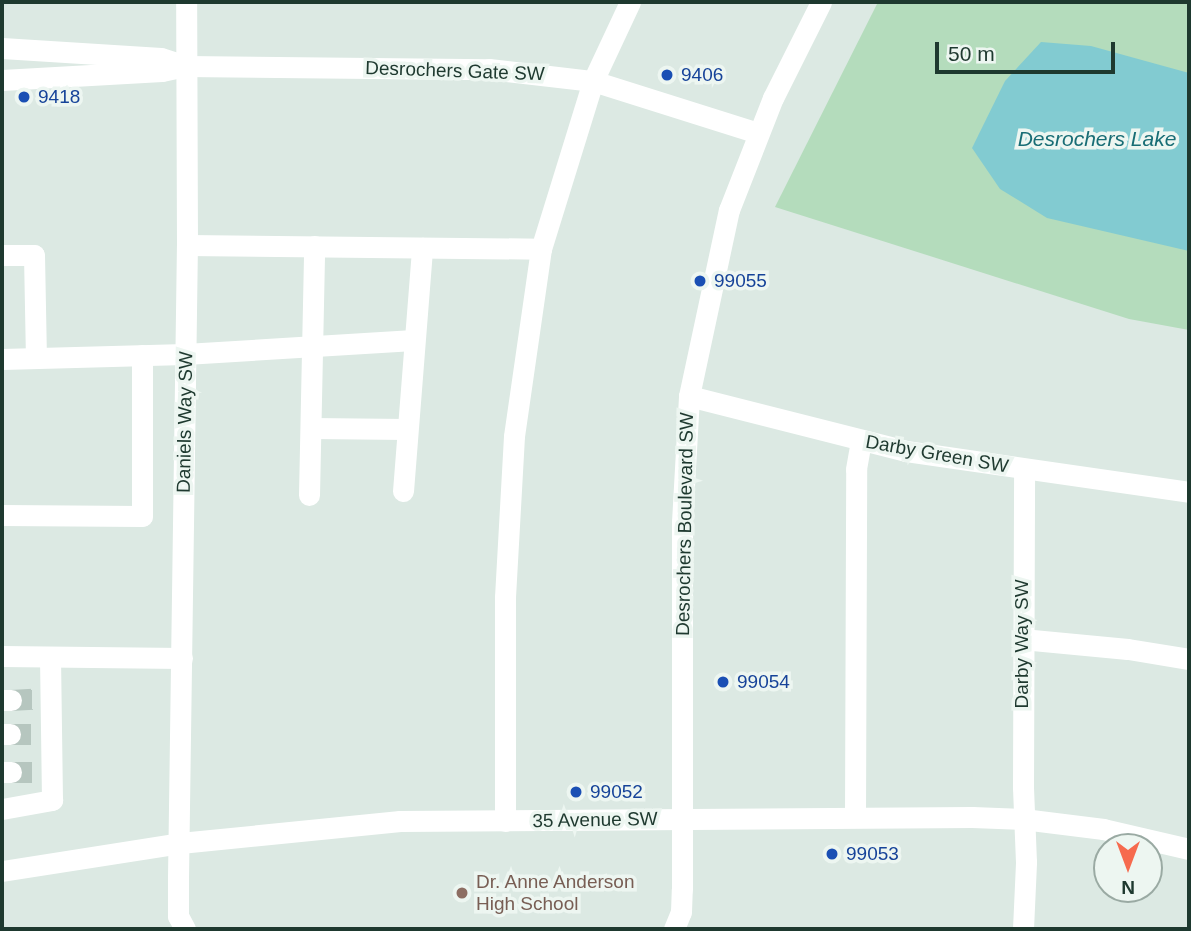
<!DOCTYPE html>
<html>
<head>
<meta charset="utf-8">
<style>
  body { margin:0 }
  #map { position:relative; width:1191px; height:931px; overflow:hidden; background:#dce9e3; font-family:Helvetica,sans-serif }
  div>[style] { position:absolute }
  .green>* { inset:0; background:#b4dcbc }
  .water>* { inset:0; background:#82cbd1 }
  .minor-tunnel>* { height:21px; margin-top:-10.5px; transform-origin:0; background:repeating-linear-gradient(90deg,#b6c6bf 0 21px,transparent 0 31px) }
  .minor>* { height:21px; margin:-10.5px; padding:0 10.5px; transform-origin:10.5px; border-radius:10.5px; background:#fff }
  .dots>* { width:19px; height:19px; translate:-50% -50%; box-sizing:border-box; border:4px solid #edf6f1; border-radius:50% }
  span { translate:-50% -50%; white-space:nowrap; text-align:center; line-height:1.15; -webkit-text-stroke:7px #edf6f1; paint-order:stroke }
  .street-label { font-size:19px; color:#1e392f }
  .transit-label { font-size:19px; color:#164399 }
  .left { translate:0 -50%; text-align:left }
  .education-label { font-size:19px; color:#785e54 }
  .water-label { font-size:21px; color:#186d75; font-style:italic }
  .frame { position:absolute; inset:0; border:4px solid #1e392f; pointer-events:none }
  .north { position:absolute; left:1093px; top:833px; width:70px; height:70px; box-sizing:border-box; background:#edf6f1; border:2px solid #9aaaa3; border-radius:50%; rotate:180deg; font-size:19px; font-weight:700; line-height:28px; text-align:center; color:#1e392f }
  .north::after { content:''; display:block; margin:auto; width:24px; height:32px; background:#f66a4e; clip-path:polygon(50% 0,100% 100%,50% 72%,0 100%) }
  .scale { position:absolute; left:935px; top:42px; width:180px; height:32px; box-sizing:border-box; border:4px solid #1e392f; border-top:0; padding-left:9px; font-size:21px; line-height:24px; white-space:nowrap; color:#1e392f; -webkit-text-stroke:5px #edf6f1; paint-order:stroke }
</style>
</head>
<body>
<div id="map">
  <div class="green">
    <i style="clip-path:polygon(878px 2px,1189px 2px,1189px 330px,1129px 319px,775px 207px)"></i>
  </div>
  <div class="water">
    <i style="clip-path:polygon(1041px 42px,1091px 46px,1189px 73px,1189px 251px,1047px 218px,1000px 189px,972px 148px,1005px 81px)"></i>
  </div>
  <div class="minor-tunnel">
    <i style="left:11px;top:700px;width:22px;rotate:-3deg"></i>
    <i style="left:10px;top:734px;width:23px"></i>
    <i style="left:11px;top:772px;width:22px"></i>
  </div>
  <div class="minor">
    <i style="left:2px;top:48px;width:159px;rotate:3.6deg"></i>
    <i style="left:161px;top:58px;width:13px;rotate:18deg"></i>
    <i style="left:2px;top:80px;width:160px;rotate:-3.2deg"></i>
    <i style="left:162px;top:71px;width:24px;rotate:-12deg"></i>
    <i style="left:185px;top:66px;width:304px;rotate:0.6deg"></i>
    <i style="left:489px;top:69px;width:105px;rotate:6.6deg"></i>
    <i style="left:593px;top:81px;width:173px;rotate:17.5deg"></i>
    <i style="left:187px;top:245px;width:354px;rotate:0.6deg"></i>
    <i style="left:2px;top:255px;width:32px"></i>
    <i style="left:34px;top:255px;width:103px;rotate:88.9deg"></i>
    <i style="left:2px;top:359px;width:183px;rotate:-1.6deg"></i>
    <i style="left:185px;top:354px;width:229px;rotate:-3.5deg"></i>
    <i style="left:689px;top:396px;width:224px;rotate:14.2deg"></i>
    <i style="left:906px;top:451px;width:286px;rotate:8.2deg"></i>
    <i style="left:311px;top:428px;width:95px;rotate:0.6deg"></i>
    <i style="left:403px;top:491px;width:244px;rotate:-85.5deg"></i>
    <i style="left:309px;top:495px;width:249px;rotate:-88.8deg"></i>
    <i style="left:2px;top:515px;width:140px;rotate:0.4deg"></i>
    <i style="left:142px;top:516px;width:161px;rotate:-90deg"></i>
    <i style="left:1022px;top:639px;width:106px;rotate:5.4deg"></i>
    <i style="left:1128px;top:649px;width:62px;rotate:9.3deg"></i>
    <i style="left:2px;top:656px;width:180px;rotate:0.6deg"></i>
    <i style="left:2px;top:700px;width:9px"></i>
    <i style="left:2px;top:734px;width:8px"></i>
    <i style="left:2px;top:772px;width:9px"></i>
    <i style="left:2px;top:809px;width:51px;rotate:-10.2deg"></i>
    <i style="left:52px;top:800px;width:143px;rotate:-90.8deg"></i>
    <i style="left:855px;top:817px;width:348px;rotate:-89.8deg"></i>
    <i style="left:856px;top:469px;width:28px;rotate:-80deg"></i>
    <i style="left:505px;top:821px;width:224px;rotate:-90deg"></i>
    <i style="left:505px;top:597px;width:161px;rotate:-86.8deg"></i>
    <i style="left:514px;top:436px;width:189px;rotate:-81.8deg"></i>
    <i style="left:541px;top:249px;width:176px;rotate:-72.8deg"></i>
    <i style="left:593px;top:81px;width:87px;rotate:-64.9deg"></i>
    <i style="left:2px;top:871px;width:180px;rotate:-8.9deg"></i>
    <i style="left:180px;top:843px;width:221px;rotate:-5.7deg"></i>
    <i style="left:400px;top:821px;width:572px;rotate:-0.4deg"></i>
    <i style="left:972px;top:817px;width:51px;rotate:2.2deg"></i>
    <i style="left:1023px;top:819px;width:81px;rotate:7.1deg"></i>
    <i style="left:1103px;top:829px;width:88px;rotate:13.1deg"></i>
    <i style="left:185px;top:929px;width:15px;rotate:-118deg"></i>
    <i style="left:178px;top:916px;width:38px;rotate:-90deg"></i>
    <i style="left:178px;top:878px;width:633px;rotate:-89.19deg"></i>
    <i style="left:187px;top:245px;width:243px;rotate:-90.2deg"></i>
    <i style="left:674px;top:929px;width:18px;rotate:-68deg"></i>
    <i style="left:681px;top:912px;width:23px;rotate:-88deg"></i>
    <i style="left:682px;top:889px;width:367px;rotate:-90deg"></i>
    <i style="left:682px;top:522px;width:126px;rotate:-86.8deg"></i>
    <i style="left:689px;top:396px;width:190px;rotate:-77.9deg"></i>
    <i style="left:729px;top:210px;width:120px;rotate:-68.6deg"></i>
    <i style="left:773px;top:98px;width:107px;rotate:-63.4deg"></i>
    <i style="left:1023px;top:929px;width:67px;rotate:-87.4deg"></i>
    <i style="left:1026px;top:862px;width:75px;rotate:-92.3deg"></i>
    <i style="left:1023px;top:787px;width:317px;rotate:-89.8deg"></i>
  </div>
  <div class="dots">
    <i style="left:667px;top:75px;background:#1a4fb4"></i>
    <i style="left:24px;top:97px;background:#1a4fb4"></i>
    <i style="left:700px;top:281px;background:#1a4fb4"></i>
    <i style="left:723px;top:682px;background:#1a4fb4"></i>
    <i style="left:576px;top:792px;background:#1a4fb4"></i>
    <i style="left:832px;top:854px;background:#1a4fb4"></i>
    <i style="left:462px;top:893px;background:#8d6e63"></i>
  </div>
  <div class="street-label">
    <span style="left:455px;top:71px;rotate:2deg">Desrochers Gate SW</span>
    <span style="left:185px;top:422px;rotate:-89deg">Daniels Way SW</span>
    <span style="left:937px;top:454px;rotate:10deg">Darby Green SW</span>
    <span style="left:685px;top:524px;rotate:-89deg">Desrochers Boulevard SW</span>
    <span style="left:1022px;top:644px;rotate:-90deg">Darby Way SW</span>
    <span style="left:595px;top:820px;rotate:-1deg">35 Avenue SW</span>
  </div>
  <div class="transit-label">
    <span class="left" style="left:681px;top:75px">9406</span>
    <span class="left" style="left:38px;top:97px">9418</span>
    <span class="left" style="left:714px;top:281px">99055</span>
    <span class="left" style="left:737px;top:682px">99054</span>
    <span class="left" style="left:590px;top:792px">99052</span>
    <span class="left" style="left:846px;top:854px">99053</span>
  </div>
  <div class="education-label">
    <span class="left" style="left:476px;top:893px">Dr. Anne Anderson<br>High School</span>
  </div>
  <div class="water-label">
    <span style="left:1097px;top:139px">Desrochers Lake</span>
  </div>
  <div class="frame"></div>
  <div class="north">N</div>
  <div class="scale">50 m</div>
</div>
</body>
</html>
